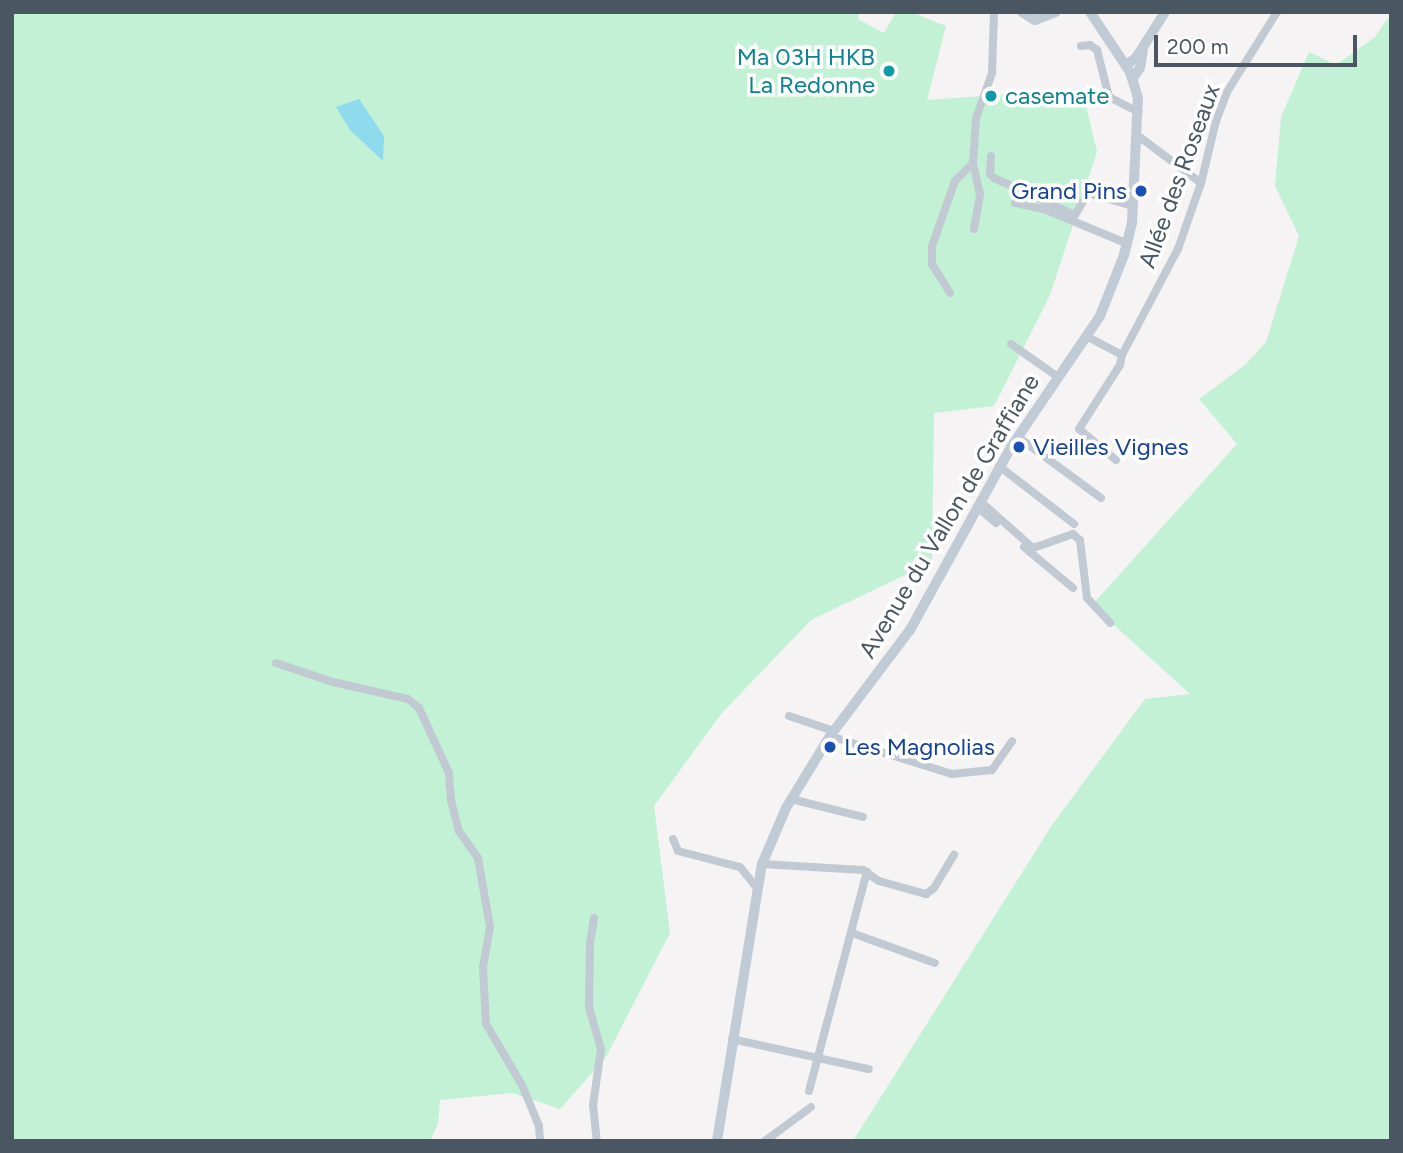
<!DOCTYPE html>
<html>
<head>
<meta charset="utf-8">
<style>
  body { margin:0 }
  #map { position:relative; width:1403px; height:1153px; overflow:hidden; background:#f5f3f3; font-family:Figtree,sans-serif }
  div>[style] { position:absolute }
  .green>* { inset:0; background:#c3f1d5 }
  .water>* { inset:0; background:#90daee }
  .street>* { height:8px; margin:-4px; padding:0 4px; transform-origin:4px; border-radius:4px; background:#c1cad2 }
  .secondary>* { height:10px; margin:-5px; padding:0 5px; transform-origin:5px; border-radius:5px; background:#c1cbd6 }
  .dots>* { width:19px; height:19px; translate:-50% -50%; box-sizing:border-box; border:4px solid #fff; border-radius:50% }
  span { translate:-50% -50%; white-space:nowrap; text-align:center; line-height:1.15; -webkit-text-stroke:7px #fff; paint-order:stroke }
  .culture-label { font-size:24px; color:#0d838f }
  .right { translate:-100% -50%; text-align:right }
  .left { translate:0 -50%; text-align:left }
  .street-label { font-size:24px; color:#4a5661 }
  .transit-label { font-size:24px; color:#164399 }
  .frame { position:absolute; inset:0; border:14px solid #4a5661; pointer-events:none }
  .scale { position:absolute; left:1154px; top:35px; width:203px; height:32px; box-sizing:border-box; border:4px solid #4a5661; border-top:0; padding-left:9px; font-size:21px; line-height:24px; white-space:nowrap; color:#4a5661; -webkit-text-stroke:5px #fff; paint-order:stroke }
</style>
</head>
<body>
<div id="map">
  <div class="green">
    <i style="clip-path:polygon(12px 12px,859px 12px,858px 19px,884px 33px,896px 12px,911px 12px,946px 26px,927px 100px,1082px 89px,1097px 152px,1050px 295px,994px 406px,934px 413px,932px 562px,811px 620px,721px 714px,654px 806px,670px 933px,606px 1057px,560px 1109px,512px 1093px,440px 1100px,438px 1124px,430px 1141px,12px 1141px)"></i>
    <i style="clip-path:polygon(1387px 19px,1391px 19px,1391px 1141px,853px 1141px,1052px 825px,1145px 699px,1190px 694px,1092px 605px,1237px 444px,1199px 399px,1246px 364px,1266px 342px,1299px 236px,1275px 186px,1281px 117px,1309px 52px,1336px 65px,1375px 37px)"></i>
  </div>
  <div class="water">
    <i style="clip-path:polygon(359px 99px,384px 136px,383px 161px,350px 130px,336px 107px)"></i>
  </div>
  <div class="street">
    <i style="left:1081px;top:46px;width:9px;rotate:-6deg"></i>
    <i style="left:1090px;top:45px;width:9px;rotate:36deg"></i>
    <i style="left:1097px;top:50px;width:49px;rotate:75.7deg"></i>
    <i style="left:1109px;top:97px;width:33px;rotate:27deg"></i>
    <i style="left:1137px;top:135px;width:80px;rotate:36.9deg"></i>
    <i style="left:991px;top:156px;width:18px;rotate:93deg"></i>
    <i style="left:990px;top:174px;width:6px;rotate:45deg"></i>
    <i style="left:994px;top:178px;width:89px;rotate:24.6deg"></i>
    <i style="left:1075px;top:215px;width:26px;rotate:-59deg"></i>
    <i style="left:1088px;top:193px;width:47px;rotate:16.1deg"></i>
    <i style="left:1015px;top:203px;width:30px;rotate:12deg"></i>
    <i style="left:1044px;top:209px;width:91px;rotate:22.6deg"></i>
    <i style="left:974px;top:229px;width:36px;rotate:-80deg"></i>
    <i style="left:980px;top:194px;width:32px;rotate:-103deg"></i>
    <i style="left:973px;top:163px;width:45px;rotate:-86.2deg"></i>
    <i style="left:976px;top:118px;width:48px;rotate:-70.4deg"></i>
    <i style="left:992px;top:73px;width:61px;rotate:-88.1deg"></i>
    <i style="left:950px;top:293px;width:34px;rotate:-122deg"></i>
    <i style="left:932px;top:264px;width:18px;rotate:-90deg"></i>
    <i style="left:932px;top:246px;width:69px;rotate:-70.5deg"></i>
    <i style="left:955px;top:181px;width:25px;rotate:-45deg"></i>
    <i style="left:1088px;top:337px;width:38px;rotate:28deg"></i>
    <i style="left:1011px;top:344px;width:57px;rotate:35.1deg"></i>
    <i style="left:1018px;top:437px;width:103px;rotate:36.3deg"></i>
    <i style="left:1116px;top:460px;width:48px;rotate:-140deg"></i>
    <i style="left:1079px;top:429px;width:76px;rotate:-57.4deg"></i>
    <i style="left:1120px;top:365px;width:10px;rotate:-79deg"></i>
    <i style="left:1122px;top:355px;width:120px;rotate:-62.2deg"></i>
    <i style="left:1178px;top:249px;width:70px;rotate:-70.8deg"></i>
    <i style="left:1201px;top:183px;width:64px;rotate:-76.4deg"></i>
    <i style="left:1216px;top:121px;width:31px;rotate:-69deg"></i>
    <i style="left:1227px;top:92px;width:94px;rotate:-58deg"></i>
    <i style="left:999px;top:466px;width:95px;rotate:37.7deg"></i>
    <i style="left:980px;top:501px;width:71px;rotate:41.6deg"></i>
    <i style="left:1033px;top:548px;width:42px;rotate:-19.3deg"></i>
    <i style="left:1073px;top:534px;width:9px;rotate:41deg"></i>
    <i style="left:1080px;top:540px;width:58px;rotate:83.1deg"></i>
    <i style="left:1087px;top:598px;width:34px;rotate:47deg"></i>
    <i style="left:977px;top:507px;width:25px;rotate:40deg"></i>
    <i style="left:1024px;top:547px;width:64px;rotate:39.9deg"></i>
    <i style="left:276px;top:663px;width:60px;rotate:18.4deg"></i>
    <i style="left:333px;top:682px;width:77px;rotate:12.8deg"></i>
    <i style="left:408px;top:699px;width:14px;rotate:39deg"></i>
    <i style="left:419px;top:708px;width:72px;rotate:65.2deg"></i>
    <i style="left:449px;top:773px;width:27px;rotate:86deg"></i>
    <i style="left:451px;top:800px;width:32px;rotate:76deg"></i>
    <i style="left:459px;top:831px;width:33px;rotate:55deg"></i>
    <i style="left:478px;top:858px;width:70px;rotate:80.1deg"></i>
    <i style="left:490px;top:927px;width:41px;rotate:99.9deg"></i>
    <i style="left:483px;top:967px;width:57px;rotate:87deg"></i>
    <i style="left:486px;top:1024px;width:71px;rotate:59.5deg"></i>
    <i style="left:522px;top:1085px;width:44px;rotate:67.5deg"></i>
    <i style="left:539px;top:1126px;width:15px;rotate:86deg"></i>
    <i style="left:789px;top:716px;width:47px;rotate:18.4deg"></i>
    <i style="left:830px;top:736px;width:128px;rotate:17.3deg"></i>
    <i style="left:952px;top:774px;width:40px;rotate:-5.7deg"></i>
    <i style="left:992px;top:770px;width:35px;rotate:-55deg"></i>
    <i style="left:791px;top:799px;width:74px;rotate:14deg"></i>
    <i style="left:673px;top:839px;width:13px;rotate:67deg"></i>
    <i style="left:678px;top:851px;width:64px;rotate:14.5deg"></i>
    <i style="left:740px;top:867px;width:28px;rotate:51deg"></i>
    <i style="left:762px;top:864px;width:101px;rotate:3.4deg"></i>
    <i style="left:863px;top:870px;width:19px;rotate:35deg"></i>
    <i style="left:879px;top:881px;width:49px;rotate:15.5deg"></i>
    <i style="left:926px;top:894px;width:10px;rotate:-37deg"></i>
    <i style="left:934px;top:888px;width:39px;rotate:-59deg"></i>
    <i style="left:594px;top:918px;width:25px;rotate:99deg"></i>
    <i style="left:590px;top:943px;width:64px;rotate:90.9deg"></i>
    <i style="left:589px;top:1007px;width:44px;rotate:74.1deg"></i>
    <i style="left:601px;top:1049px;width:57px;rotate:98.1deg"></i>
    <i style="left:593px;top:1105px;width:36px;rotate:84deg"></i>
    <i style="left:852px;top:933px;width:88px;rotate:19.9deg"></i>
    <i style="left:732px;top:1039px;width:140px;rotate:12.4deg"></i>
    <i style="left:809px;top:1091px;width:227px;rotate:-75.2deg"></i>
    <i style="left:765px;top:1141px;width:57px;rotate:-36.5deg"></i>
  </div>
  <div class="secondary">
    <i style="left:1022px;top:12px;width:15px;rotate:32deg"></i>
    <i style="left:1035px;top:20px;width:22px;rotate:-21deg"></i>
    <i style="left:1126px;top:65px;width:12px;rotate:-35deg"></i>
    <i style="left:1136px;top:58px;width:54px;rotate:-57.8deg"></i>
    <i style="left:1133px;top:78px;width:12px;rotate:-55deg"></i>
    <i style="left:1140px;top:68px;width:18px;rotate:-81deg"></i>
    <i style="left:717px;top:1141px;width:281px;rotate:-80.8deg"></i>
    <i style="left:762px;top:864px;width:61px;rotate:-66.8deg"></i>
    <i style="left:786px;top:808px;width:84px;rotate:-58.6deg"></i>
    <i style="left:830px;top:736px;width:133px;rotate:-53deg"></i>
    <i style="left:910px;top:630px;width:209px;rotate:-61.1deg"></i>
    <i style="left:1011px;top:447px;width:158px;rotate:-55.8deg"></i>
    <i style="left:1100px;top:316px;width:66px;rotate:-68.5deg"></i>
    <i style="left:1124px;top:255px;width:33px;rotate:-76deg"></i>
    <i style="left:1132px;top:223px;width:125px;rotate:-87.3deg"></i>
    <i style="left:1138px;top:98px;width:27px;rotate:-107deg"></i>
    <i style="left:1130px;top:72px;width:72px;rotate:-123.7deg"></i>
  </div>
  <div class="dots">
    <i style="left:889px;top:71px;background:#0f9aa8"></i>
    <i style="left:991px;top:96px;background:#0f9aa8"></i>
    <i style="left:1141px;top:191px;background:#1a4fb4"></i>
    <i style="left:1019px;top:447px;background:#1a4fb4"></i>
    <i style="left:830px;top:747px;background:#1a4fb4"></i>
  </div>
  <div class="culture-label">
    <span class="right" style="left:875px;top:71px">Ma 03H HKB<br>La Redonne</span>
    <span class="left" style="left:1005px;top:96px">casemate</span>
  </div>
  <div class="street-label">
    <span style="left:1179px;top:176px;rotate:-70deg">Allée des Roseaux</span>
    <span style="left:949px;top:516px;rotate:-59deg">Avenue du Vallon de Graffiane</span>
  </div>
  <div class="transit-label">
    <span class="right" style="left:1127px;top:191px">Grand Pins</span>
    <span class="left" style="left:1033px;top:447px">Vieilles Vignes</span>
    <span class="left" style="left:844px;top:747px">Les Magnolias</span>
  </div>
  <div class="frame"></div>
  <div class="scale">200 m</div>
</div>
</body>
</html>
